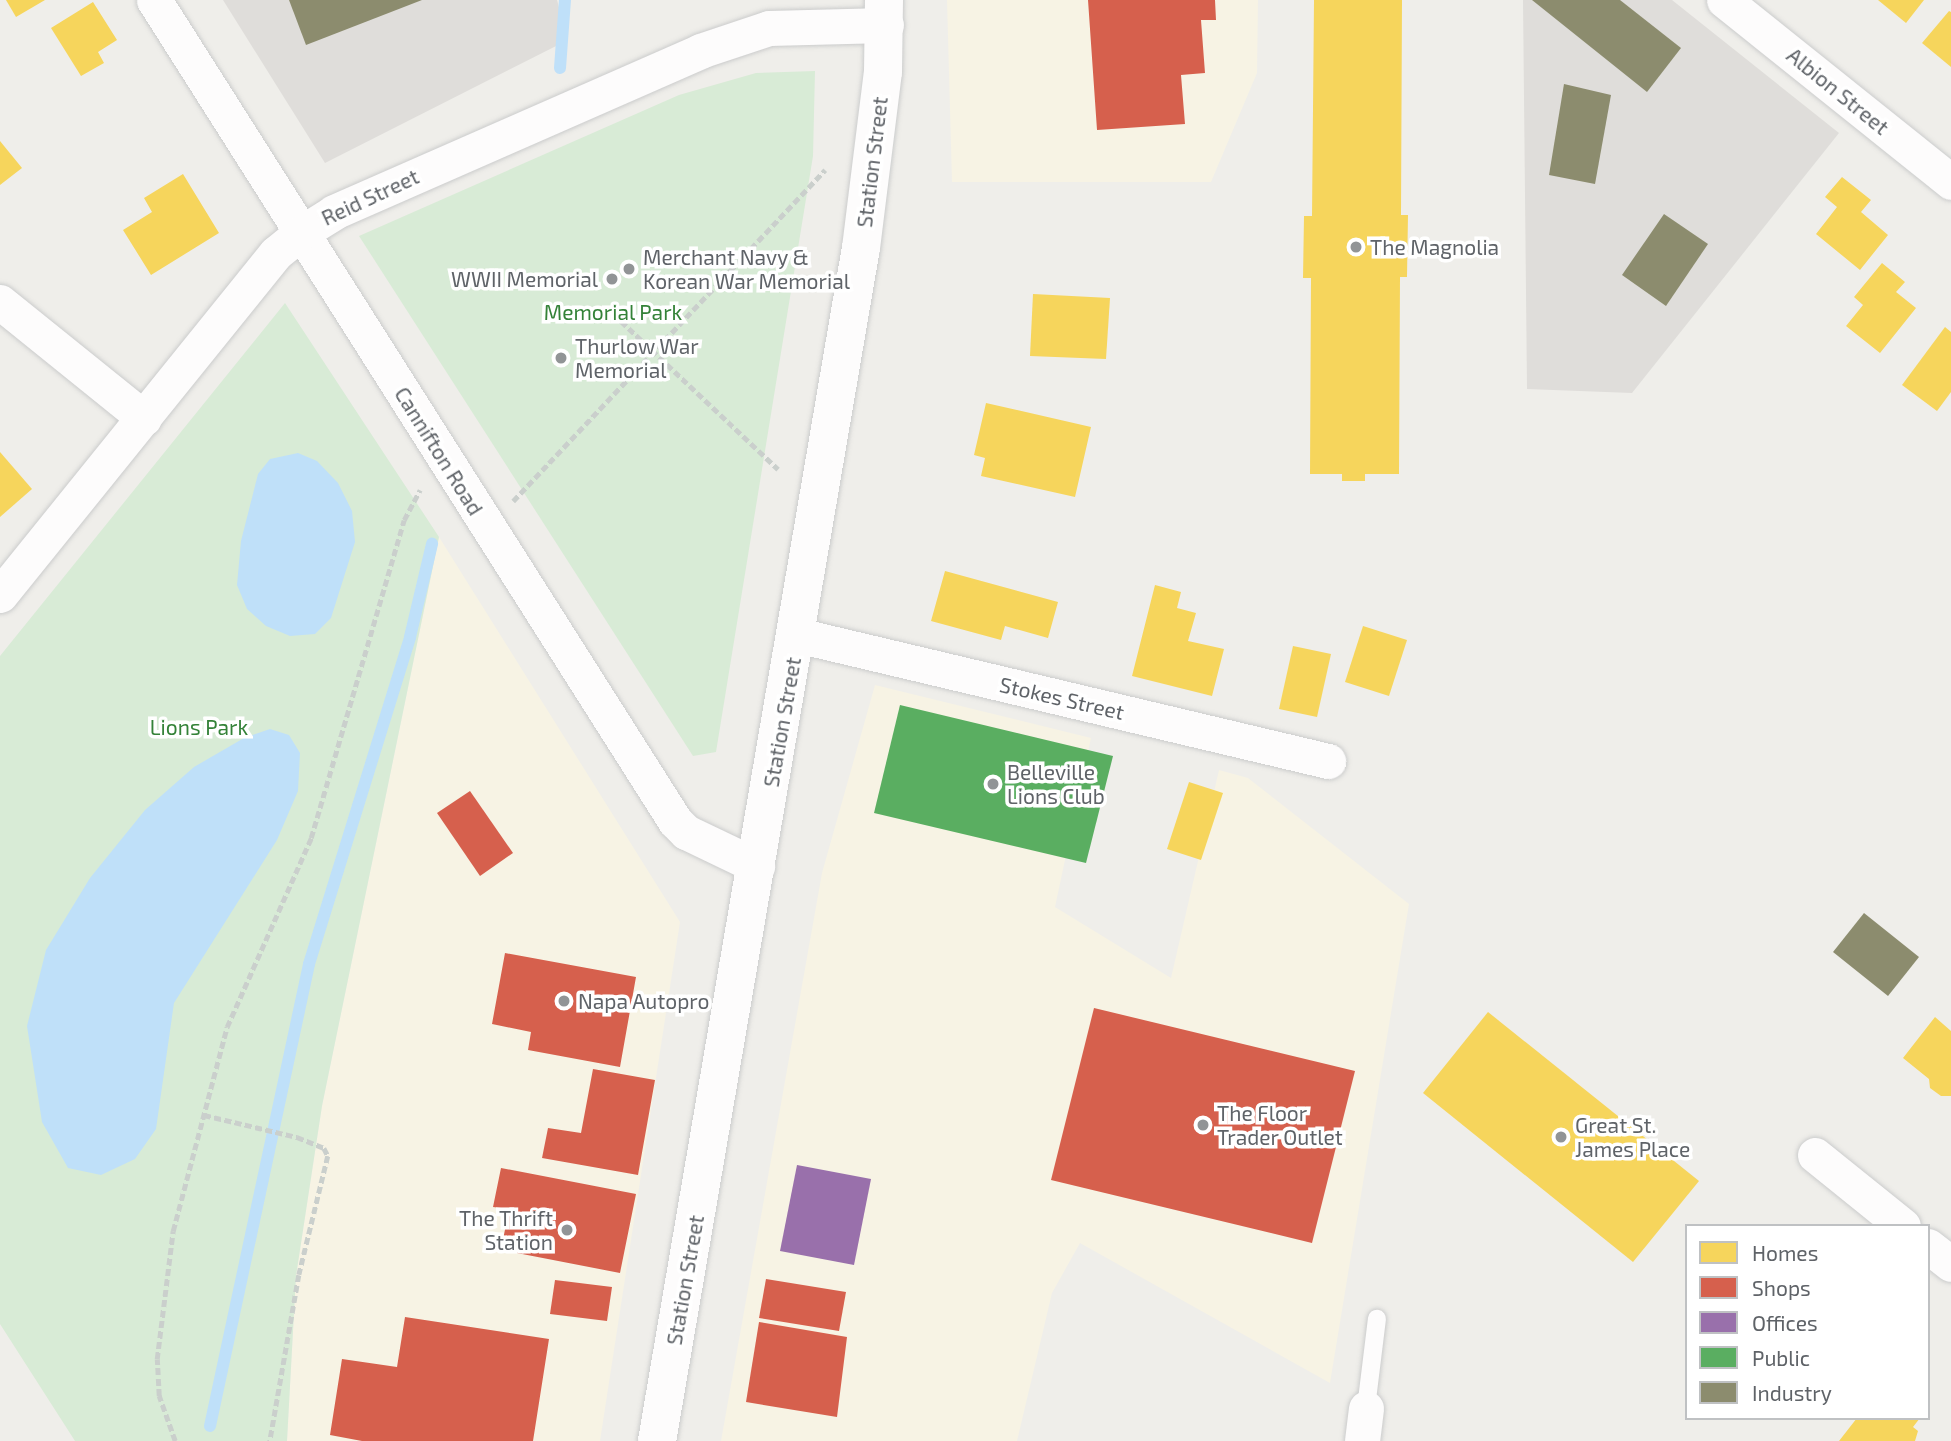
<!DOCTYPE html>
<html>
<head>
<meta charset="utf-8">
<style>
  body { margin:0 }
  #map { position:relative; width:1951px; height:1441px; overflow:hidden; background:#efeeea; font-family:"Exo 2",sans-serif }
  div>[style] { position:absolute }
  .commercial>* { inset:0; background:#f7f3e4 }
  .industrial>* { inset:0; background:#dfddda }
  .green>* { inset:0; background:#d8ebd6 }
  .water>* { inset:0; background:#bfe0f9 }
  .homes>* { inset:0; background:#f6d55c }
  .shops>* { inset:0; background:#d6604d }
  .offices>* { inset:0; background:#9970ab }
  .public>* { inset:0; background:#5aae61 }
  .industry>* { inset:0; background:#8c8c6e }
  .stream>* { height:12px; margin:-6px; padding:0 6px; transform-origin:6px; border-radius:6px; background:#bfe0f9 }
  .path>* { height:4.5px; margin-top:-2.25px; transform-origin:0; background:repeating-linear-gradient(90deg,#cacfcc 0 7px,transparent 0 10.5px) }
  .roads { filter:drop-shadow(0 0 2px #cbcccc) drop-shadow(0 0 2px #cbcccc) }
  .lane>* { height:18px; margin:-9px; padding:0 9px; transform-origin:9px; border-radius:9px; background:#fdfcfc }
  .street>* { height:35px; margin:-17.5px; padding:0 17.5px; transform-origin:17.5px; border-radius:17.5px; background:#fdfcfc }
  .secondary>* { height:38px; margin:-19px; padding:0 19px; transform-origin:19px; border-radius:19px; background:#fdfcfc }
  .dots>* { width:19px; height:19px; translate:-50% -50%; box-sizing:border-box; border:4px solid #fff; border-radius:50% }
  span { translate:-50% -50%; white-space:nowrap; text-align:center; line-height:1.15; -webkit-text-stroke:7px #fff; paint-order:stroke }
  .street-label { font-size:21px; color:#5f6368 }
  .poi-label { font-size:21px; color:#5f6368 }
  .left { translate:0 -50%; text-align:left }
  .right { translate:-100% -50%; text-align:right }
  .park-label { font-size:21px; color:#348238 }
  .legend { position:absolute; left:1685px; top:1224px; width:245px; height:196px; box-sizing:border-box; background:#fff; border:2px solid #bfc1c3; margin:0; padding:9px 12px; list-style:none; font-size:21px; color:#5f6368 }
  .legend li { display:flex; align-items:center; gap:14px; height:35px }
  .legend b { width:35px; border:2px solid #bfc1c3 }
</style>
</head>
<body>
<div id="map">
  <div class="commercial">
    <i style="clip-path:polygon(947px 0,1258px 0,1257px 73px,1211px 182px,952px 182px)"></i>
    <i style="clip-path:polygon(439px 537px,680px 922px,600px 1441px,287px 1441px,296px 1276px,322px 1106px)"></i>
    <i style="clip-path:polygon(875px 685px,1091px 738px,1055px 907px,1171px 978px,1219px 770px,1248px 778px,1409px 904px,1330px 1383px,1080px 1243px,1052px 1293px,1017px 1441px,721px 1441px,822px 873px)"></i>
  </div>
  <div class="industrial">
    <i style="clip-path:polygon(223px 0,557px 0,568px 40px,325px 163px)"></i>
    <i style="clip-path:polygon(1523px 0,1672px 0,1839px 133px,1632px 393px,1527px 389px)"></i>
  </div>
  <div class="green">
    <i style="clip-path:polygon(815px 71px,813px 156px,716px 752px,693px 756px,359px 236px,679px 95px,756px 73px)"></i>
    <i style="clip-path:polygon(285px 303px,439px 537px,322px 1106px,296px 1276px,287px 1441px,75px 1441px,0 1324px,0 656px)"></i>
  </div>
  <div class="water">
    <i style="clip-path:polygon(298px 453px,317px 461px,338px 483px,352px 511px,355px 542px,331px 618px,315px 634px,290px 636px,266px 626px,247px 609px,237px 585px,241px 541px,258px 474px,270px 459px)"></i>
    <i style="clip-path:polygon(270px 729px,289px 735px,300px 753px,298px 791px,277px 840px,174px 1003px,156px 1129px,135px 1159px,101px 1175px,68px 1168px,42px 1122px,27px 1026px,46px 950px,90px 878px,145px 810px,194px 767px,244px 738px)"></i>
  </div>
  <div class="homes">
    <i style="clip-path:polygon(6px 0,45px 0,16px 17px)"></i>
    <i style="clip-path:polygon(1314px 0,1402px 0,1401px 215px,1408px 215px,1407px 277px,1400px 277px,1399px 474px,1365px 474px,1365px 481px,1342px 481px,1342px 474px,1310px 474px,1311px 278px,1303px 278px,1304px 216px,1312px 216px)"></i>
    <i style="clip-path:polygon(1878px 0,1924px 0,1906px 23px)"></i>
    <i style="clip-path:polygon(93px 2px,117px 40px,98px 52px,104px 63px,81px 76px,51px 28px)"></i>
    <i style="clip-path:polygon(1949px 11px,1951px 12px,1951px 67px,1922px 43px)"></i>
    <i style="clip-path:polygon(0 141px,22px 168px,0 185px)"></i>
    <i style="clip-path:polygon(183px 174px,219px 233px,151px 275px,123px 230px,152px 212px,144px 198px)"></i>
    <i style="clip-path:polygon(1842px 177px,1871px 200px,1861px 212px,1888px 235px,1860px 270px,1816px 234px,1837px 207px,1825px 197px)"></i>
    <i style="clip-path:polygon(1882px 263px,1905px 282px,1896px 292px,1916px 308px,1880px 353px,1846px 326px,1863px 305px,1854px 297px)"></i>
    <i style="clip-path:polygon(1033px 294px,1110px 298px,1106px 359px,1030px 356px)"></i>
    <i style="clip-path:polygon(1945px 327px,1951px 332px,1951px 392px,1937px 411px,1902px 385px)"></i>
    <i style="clip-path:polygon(986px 403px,1091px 427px,1075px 497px,981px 476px,985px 458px,974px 455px)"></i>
    <i style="clip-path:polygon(0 452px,32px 489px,0 517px)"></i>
    <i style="clip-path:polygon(945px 571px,1058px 602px,1048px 638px,1005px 626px,1001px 640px,931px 621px)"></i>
    <i style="clip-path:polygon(1155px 585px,1181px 592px,1177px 608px,1196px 613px,1188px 641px,1224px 649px,1212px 696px,1132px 676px)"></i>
    <i style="clip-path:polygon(1363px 626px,1407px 640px,1389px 696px,1345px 682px)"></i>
    <i style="clip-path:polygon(1293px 646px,1331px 654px,1317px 717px,1279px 709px)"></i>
    <i style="clip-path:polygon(1189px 782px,1223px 793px,1201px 860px,1167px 849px)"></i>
    <i style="clip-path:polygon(1488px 1012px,1699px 1181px,1633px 1262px,1423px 1093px)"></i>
    <i style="clip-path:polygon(1935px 1017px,1951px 1031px,1951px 1096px,1941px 1096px,1930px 1088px,1929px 1079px,1903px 1058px)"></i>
    <i style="clip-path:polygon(1857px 1418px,1920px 1418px,1913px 1427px,1918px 1431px,1915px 1441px,1839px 1441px)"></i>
  </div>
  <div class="shops">
    <i style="clip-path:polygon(1088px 0,1215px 0,1216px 20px,1201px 20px,1205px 73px,1181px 75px,1185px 124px,1097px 130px)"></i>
    <i style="clip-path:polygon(470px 791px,513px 853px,480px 876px,437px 813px)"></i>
    <i style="clip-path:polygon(505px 953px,636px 977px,620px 1067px,528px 1050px,531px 1032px,492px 1024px)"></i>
    <i style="clip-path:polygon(1094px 1008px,1355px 1071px,1312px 1243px,1051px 1180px)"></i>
    <i style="clip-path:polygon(593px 1069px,655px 1080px,638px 1175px,542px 1158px,548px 1128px,581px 1133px)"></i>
    <i style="clip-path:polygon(501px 1168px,636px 1194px,620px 1273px,501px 1250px,509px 1209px,493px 1207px)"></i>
    <i style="clip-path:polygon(766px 1279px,846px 1292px,839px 1331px,759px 1318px)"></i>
    <i style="clip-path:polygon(555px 1280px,612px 1287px,607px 1321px,550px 1314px)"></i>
    <i style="clip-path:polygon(405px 1317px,549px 1339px,533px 1441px,362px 1441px,330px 1435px,342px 1359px,397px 1367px)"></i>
    <i style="clip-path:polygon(759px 1322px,847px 1337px,837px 1417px,746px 1402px)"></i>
  </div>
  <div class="offices">
    <i style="clip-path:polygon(797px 1165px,871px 1179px,854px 1265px,780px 1251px)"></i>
  </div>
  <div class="public">
    <i style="clip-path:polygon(900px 705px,1113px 756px,1086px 863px,874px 813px)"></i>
  </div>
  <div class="industry">
    <i style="clip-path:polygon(289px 0,422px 0,306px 45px)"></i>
    <i style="clip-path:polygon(1532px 0,1620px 0,1681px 48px,1647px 92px)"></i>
    <i style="clip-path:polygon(1564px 84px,1611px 95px,1595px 184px,1549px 175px)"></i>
    <i style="clip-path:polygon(1664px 214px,1708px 244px,1666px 306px,1622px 275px)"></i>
    <i style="clip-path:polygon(1864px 913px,1919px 957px,1888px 996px,1833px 952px)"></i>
  </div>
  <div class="stream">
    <i style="left:560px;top:68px;width:68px;rotate:-85.8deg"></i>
    <i style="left:210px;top:1426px;width:472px;rotate:-77.9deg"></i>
    <i style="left:309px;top:964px;width:342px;rotate:-72.8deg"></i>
    <i style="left:410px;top:637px;width:96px;rotate:-76.7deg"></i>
  </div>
  <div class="path">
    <i style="left:621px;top:321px;width:216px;rotate:43.3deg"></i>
    <i style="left:513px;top:501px;width:455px;rotate:-46.7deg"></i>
    <i style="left:204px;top:1115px;width:96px;rotate:13.3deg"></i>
    <i style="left:297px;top:1137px;width:29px;rotate:22deg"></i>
    <i style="left:324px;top:1148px;width:9px;rotate:63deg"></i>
    <i style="left:328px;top:1156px;width:122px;rotate:103.7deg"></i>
    <i style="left:299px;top:1275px;width:169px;rotate:99.9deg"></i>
    <i style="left:175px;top:1441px;width:48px;rotate:-109.6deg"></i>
    <i style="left:159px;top:1396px;width:37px;rotate:-93deg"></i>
    <i style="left:157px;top:1359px;width:129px;rotate:-82.9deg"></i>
    <i style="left:173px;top:1231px;width:211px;rotate:-75.2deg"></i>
    <i style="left:227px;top:1027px;width:207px;rotate:-66deg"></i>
    <i style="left:311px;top:838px;width:331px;rotate:-73.7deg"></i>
    <i style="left:404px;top:520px;width:34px;rotate:-62deg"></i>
  </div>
  <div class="roads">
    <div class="lane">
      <i style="left:1366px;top:1408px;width:90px;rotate:-83deg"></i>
    </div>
    <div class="street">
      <i style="left:154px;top:0;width:972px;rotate:57.6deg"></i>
      <i style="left:675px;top:821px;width:16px;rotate:45deg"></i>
      <i style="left:686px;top:832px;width:79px;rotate:25.6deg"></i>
      <i style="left:1724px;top:0;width:291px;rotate:38.7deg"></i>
      <i style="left:0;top:302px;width:185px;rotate:38.9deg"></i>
      <i style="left:0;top:595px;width:439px;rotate:-51.1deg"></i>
      <i style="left:276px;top:253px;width:32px;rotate:-39deg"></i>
      <i style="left:301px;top:233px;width:39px;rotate:-32deg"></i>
      <i style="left:334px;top:212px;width:400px;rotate:-23.7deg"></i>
      <i style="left:700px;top:51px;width:73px;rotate:-18.4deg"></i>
      <i style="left:769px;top:28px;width:117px;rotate:-1.5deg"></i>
      <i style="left:797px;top:635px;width:546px;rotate:13.35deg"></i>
      <i style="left:1815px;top:1155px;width:113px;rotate:38.9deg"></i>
      <i style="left:1928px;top:1246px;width:29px;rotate:38deg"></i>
      <i style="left:1362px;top:1441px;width:33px;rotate:-83deg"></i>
    </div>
    <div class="secondary">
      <i style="left:657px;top:1441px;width:1210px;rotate:-80.3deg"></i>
      <i style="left:861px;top:248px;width:177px;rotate:-82.9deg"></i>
      <i style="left:883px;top:72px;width:72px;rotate:-89.2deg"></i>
    </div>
  </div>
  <div class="dots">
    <i style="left:1356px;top:247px;background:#919496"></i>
    <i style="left:629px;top:269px;background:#919496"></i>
    <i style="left:612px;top:279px;background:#919496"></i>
    <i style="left:561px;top:358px;background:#919496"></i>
    <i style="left:993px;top:784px;background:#919496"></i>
    <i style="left:564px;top:1001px;background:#919496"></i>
    <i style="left:1203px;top:1125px;background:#919496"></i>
    <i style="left:1561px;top:1137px;background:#919496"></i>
    <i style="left:567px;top:1230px;background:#919496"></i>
  </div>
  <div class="street-label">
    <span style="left:1838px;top:91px;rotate:39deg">Albion Street</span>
    <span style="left:872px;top:162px;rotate:-83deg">Station Street</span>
    <span style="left:370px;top:197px;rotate:-25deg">Reid Street</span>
    <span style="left:439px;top:451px;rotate:58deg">Cannifton Road</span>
    <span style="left:1062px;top:698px;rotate:13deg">Stokes Street</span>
    <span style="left:782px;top:722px;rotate:-80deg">Station Street</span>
    <span style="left:685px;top:1280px;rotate:-80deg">Station Street</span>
  </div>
  <div class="poi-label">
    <span class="left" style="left:1370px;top:247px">The Magnolia</span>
    <span class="left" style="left:643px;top:269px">Merchant Navy &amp;<br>Korean War Memorial</span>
    <span class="right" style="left:598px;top:279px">WWII Memorial</span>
    <span class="left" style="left:575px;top:358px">Thurlow War<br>Memorial</span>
    <span class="left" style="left:1007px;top:784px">Belleville<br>Lions Club</span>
    <span class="left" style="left:578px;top:1001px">Napa Autopro</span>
    <span class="left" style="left:1217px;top:1125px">The Floor<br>Trader Outlet</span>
    <span class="left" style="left:1575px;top:1137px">Great St.<br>James Place</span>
    <span class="right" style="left:553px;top:1230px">The Thrift<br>Station</span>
  </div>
  <div class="park-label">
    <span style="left:613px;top:312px">Memorial Park</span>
    <span style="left:199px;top:727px">Lions Park</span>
  </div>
  <ul class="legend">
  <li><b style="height:19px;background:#f6d55c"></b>Homes</li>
  <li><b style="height:19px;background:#d6604d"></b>Shops</li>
  <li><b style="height:19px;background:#9970ab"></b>Offices</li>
  <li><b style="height:19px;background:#5aae61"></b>Public</li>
  <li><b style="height:19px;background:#8c8c6e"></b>Industry</li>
  </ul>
</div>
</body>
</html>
